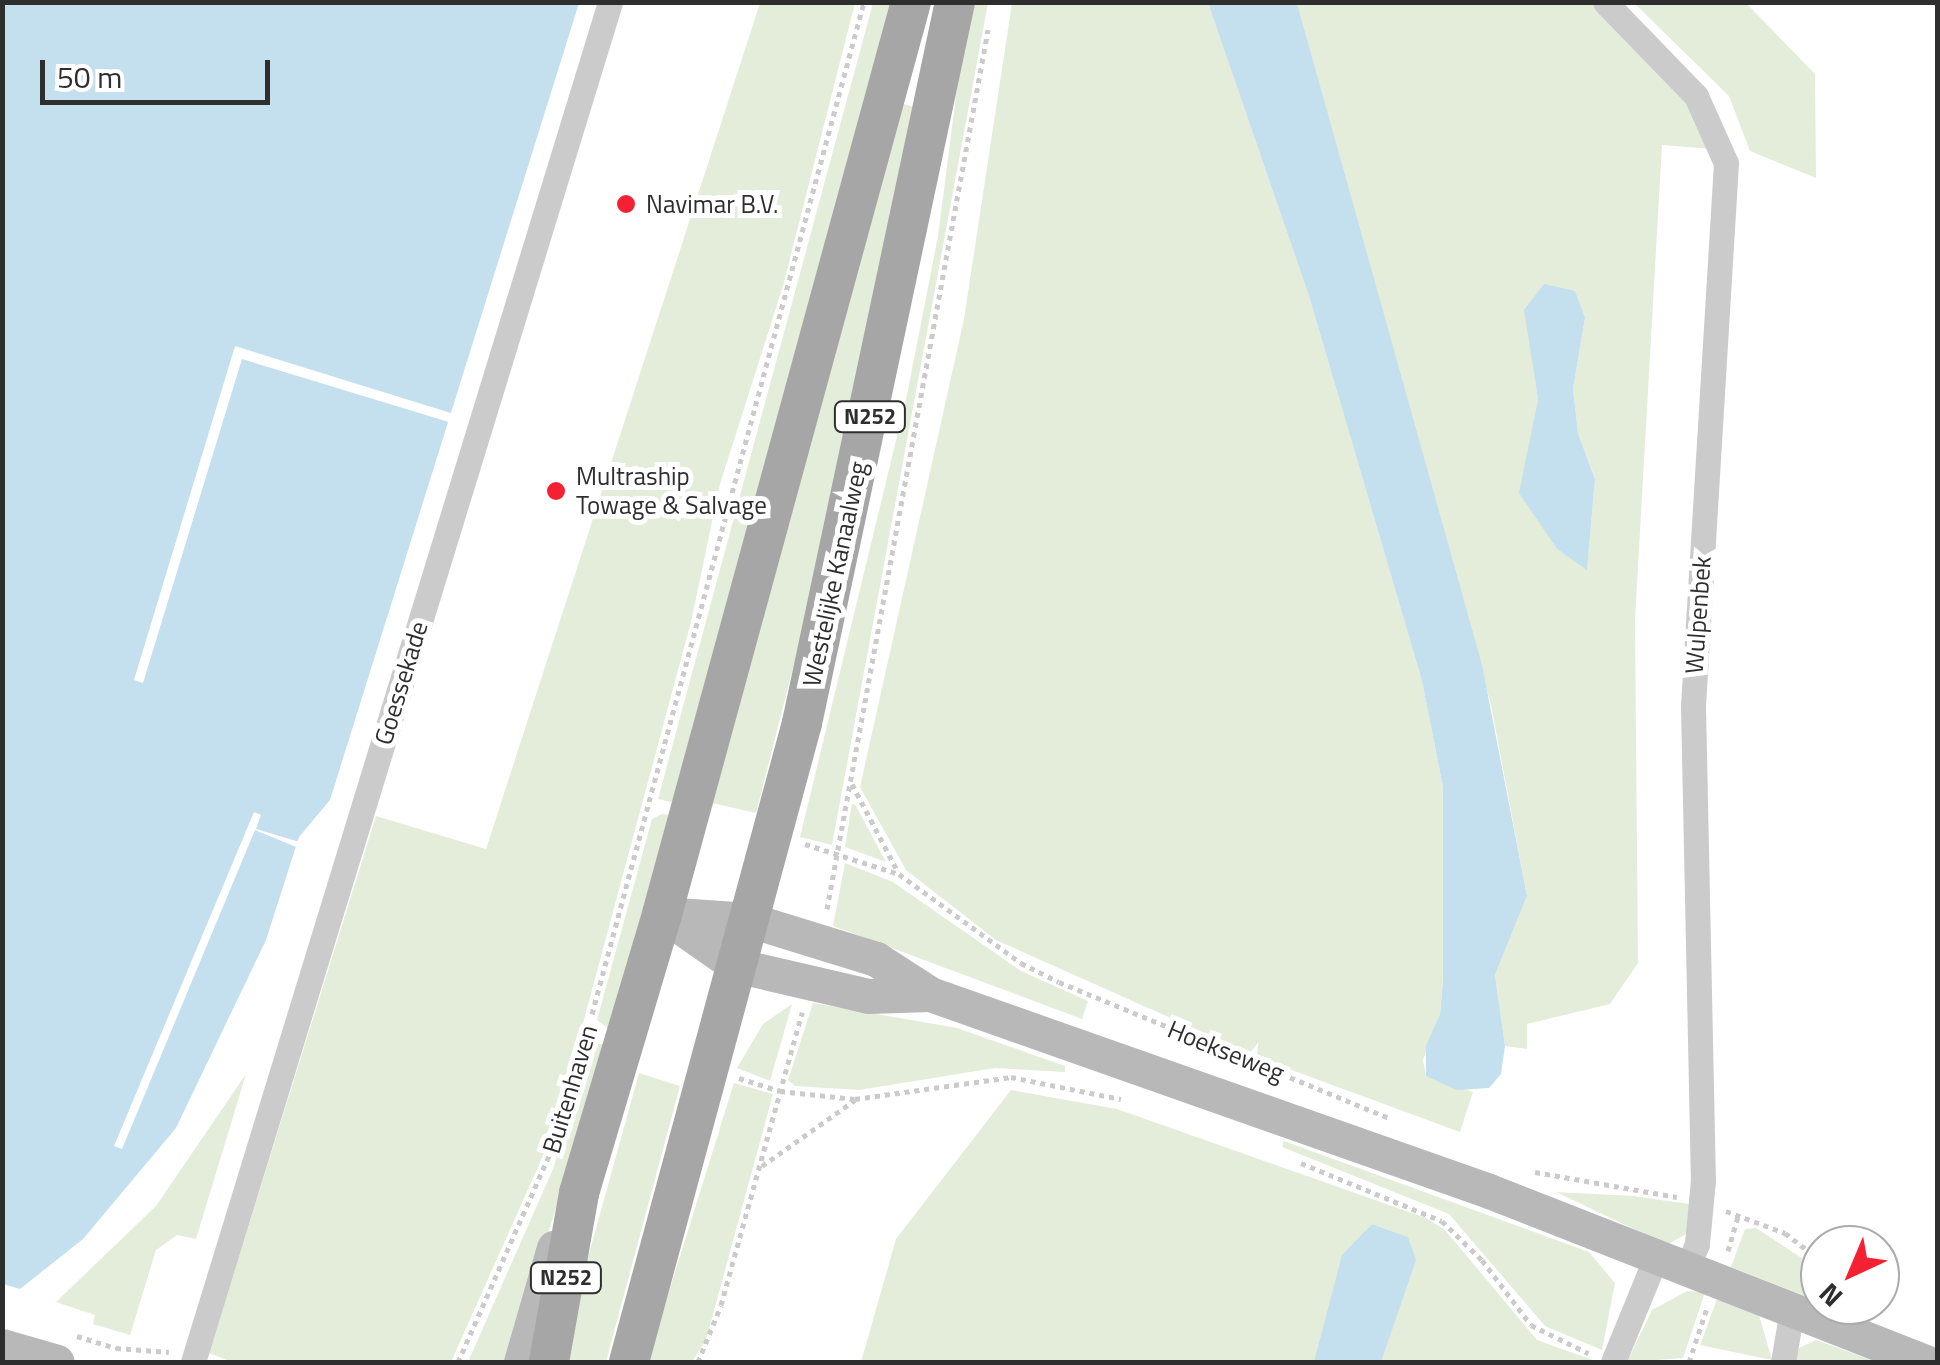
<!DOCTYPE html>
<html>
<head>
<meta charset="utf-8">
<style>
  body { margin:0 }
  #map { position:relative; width:1940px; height:1365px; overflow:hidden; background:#fff; font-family:"Titillium Web",sans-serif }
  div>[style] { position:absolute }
  .green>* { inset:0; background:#e4edda }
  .water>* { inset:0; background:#c4dfee }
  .pier>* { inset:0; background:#fff }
  .path>* { height:5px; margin-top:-2.5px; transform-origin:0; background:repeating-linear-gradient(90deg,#cbcbcb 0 5px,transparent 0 10px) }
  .street>* { height:25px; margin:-12.5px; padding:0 12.5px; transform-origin:12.5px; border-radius:12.5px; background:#cbcbcb }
  .secondary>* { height:35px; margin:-17.5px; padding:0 17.5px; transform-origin:17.5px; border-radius:17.5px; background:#b8b8b8 }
  .primary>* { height:40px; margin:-20px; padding:0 20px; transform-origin:20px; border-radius:20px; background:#a6a6a6 }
  .dots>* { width:28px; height:28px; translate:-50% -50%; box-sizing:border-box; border:5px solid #fff; border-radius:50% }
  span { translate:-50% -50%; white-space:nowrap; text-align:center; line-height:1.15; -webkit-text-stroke:10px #fff; paint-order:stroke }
  .shield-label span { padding:2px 8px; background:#fff; border:2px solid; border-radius:8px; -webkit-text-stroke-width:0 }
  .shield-label { font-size:22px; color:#2e2e2e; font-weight:700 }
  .poi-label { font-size:25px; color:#2e2e2e }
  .left { translate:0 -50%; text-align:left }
  .street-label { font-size:25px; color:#2e2e2e }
  .frame { position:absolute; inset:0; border:5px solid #2e2e2e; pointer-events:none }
  .north { position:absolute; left:1800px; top:1225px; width:100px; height:100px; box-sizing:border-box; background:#fff; border:2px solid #ababab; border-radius:50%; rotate:224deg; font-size:28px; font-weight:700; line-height:40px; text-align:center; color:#2e2e2e }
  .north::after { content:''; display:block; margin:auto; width:35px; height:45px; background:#f42133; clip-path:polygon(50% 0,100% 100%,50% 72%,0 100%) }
  .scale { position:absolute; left:40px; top:60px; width:230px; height:45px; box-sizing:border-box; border:5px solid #2e2e2e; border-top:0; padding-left:12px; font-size:30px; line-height:35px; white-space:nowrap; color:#2e2e2e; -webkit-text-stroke:8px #fff; paint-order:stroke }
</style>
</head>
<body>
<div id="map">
  <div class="green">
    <i style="clip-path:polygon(760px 3px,855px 3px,783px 286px,720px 484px,691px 622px,554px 1131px,451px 1362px,232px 1362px,209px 1353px,376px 816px,486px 849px)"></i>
    <i style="clip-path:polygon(873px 3px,892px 3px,676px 803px,658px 799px)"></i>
    <i style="clip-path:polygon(968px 3px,988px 3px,832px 845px,800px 837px,907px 395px,938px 236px)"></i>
    <i style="clip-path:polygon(1012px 3px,1208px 3px,1309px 296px,1422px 681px,1443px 787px,1443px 980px,1440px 1014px,1423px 1060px,1426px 1076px,1473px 1092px,1460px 1132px,1267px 1061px,996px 940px,906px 870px,860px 787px,964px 319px)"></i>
    <i style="clip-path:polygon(evenodd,1297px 3px,1594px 3px,1691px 106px,1712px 149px,1662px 145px,1635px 619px,1638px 963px,1610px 1004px,1527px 1024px,1527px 1049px,1505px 1046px,1495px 975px,1527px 896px,1491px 705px,1297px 3px,1525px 310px,1585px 318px,1573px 389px,1578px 433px,1595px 478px,1587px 569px,1557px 549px,1520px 493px,1538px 399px,1525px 310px)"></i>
    <i style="clip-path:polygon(1634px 3px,1746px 3px,1815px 74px,1816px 178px,1750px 151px,1729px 96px)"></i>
    <i style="clip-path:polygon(901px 103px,913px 107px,841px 480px,756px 813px,712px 803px)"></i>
    <i style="clip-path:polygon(852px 803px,856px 806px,886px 862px,845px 847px)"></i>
    <i style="clip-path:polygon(662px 814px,673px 815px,612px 1031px,597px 1020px,652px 819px)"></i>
    <i style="clip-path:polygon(845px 863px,893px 882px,1021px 971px,1088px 1001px,1082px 1019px,833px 926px)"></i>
    <i style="clip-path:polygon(813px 1003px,957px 1028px,1065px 1066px,1065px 1072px,995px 1068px,859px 1090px,795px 1086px,788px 1080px)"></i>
    <i style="clip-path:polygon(792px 1004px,770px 1081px,737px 1068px,763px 1024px)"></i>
    <i style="clip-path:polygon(592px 1043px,608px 1045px,507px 1362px,468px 1362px,553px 1169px)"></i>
    <i style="clip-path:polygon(639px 1073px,680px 1086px,606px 1362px,559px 1362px)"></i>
    <i style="clip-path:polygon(246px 1074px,196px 1239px,177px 1235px,156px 1250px,130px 1335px,93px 1324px,95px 1315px,56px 1302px,156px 1206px)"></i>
    <i style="clip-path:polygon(734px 1083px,773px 1094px,706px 1340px,692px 1362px,647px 1362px)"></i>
    <i style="clip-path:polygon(1011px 1090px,1117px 1109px,1426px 1218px,1445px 1230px,1537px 1340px,1598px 1362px,1381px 1362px,1408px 1237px,1372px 1224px,1314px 1362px,861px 1362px,896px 1239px)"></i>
    <i style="clip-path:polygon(1284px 1141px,1589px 1252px,1615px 1283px,1602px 1350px,1545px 1326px,1449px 1214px,1282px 1147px)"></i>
    <i style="clip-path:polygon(1556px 1192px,1633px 1196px,1696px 1205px,1686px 1234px,1667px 1245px)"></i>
    <i style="clip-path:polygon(1756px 1228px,1820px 1270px,1820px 1302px,1731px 1267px,1745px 1229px)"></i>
    <i style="clip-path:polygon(1687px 1291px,1705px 1292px,1683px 1358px,1627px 1362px,1652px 1310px)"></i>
    <i style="clip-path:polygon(1717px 1299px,1759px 1315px,1772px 1360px,1700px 1345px)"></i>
    <i style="clip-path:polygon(1816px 1340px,1877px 1362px,1793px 1362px,1799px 1348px)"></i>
  </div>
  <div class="water">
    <i style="clip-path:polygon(3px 3px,579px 3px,330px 800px,299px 837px,266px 940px,176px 1128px,83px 1239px,20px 1289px,3px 1284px)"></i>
    <i style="clip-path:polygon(1208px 3px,1297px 3px,1482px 665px,1527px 896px,1495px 975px,1505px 1046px,1501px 1074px,1489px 1088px,1457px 1090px,1426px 1076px,1426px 1046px,1440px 1014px,1443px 980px,1443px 787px,1422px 681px,1309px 296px)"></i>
    <i style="clip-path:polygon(1544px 284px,1575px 291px,1585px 318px,1573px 389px,1578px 433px,1595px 479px,1587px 570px,1557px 549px,1519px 493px,1538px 399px,1524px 310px)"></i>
    <i style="clip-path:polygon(1372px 1224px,1408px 1237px,1416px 1260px,1381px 1362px,1314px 1362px,1342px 1255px)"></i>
  </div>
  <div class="pier">
    <i style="clip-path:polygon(235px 346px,454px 414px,452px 423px,242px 359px,143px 683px,134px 680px)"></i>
    <i style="clip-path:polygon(254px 812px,261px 815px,256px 829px,303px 843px,301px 849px,255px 830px,122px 1149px,114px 1146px)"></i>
  </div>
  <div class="path">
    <i style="left:852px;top:784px;width:99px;rotate:62.4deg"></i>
    <i style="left:805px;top:844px;width:99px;rotate:17.7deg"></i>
    <i style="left:899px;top:874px;width:151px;rotate:36.1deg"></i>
    <i style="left:1021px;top:963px;width:42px;rotate:26.6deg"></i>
    <i style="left:1059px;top:982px;width:357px;rotate:22.4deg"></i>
    <i style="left:827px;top:909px;width:894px;rotate:-79.62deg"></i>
    <i style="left:592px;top:1014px;width:1048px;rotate:-74.96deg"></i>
    <i style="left:739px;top:1078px;width:43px;rotate:17.6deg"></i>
    <i style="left:780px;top:1091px;width:75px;rotate:6.1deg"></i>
    <i style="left:855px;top:1099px;width:158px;rotate:-8deg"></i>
    <i style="left:1011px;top:1077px;width:112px;rotate:11.3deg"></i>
    <i style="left:1301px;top:1163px;width:152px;rotate:22.4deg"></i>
    <i style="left:1442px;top:1221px;width:56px;rotate:44.3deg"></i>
    <i style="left:1482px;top:1260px;width:81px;rotate:53deg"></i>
    <i style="left:1531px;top:1325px;width:64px;rotate:26.2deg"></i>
    <i style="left:762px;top:1166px;width:114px;rotate:-35.4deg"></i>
    <i style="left:1535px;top:1172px;width:144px;rotate:10deg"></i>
    <i style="left:1726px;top:1211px;width:63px;rotate:20.4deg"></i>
    <i style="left:1785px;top:1233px;width:44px;rotate:37.6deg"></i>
    <i style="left:1728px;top:1251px;width:37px;rotate:-74deg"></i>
    <i style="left:77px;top:1336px;width:41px;rotate:17.1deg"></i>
    <i style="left:116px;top:1348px;width:53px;rotate:4.3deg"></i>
    <i style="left:458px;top:1362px;width:233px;rotate:-66.2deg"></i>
    <i style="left:698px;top:1362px;width:61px;rotate:-68deg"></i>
    <i style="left:721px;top:1305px;width:304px;rotate:-74.5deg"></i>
    <i style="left:1689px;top:1362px;width:57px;rotate:-71.6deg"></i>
  </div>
  <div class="street">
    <i style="left:1605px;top:2px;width:131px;rotate:45.9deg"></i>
    <i style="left:1696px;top:96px;width:73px;rotate:65.9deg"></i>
    <i style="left:1726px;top:163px;width:544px;rotate:93.48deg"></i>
    <i style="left:1693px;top:706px;width:474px;rotate:88.8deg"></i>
    <i style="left:1703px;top:1180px;width:64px;rotate:95.4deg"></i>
    <i style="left:1697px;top:1244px;width:28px;rotate:113deg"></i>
    <i style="left:193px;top:1362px;width:1422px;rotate:-72.95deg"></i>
    <i style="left:1613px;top:1362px;width:113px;rotate:-67.7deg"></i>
    <i style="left:1783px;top:1362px;width:53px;rotate:-80.2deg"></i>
  </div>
  <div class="secondary">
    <i style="left:662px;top:914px;width:88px;rotate:3.9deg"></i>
    <i style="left:750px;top:920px;width:132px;rotate:17.2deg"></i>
    <i style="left:876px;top:959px;width:64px;rotate:32.9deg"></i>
    <i style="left:930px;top:994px;width:593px;rotate:19.41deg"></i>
    <i style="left:1489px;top:1191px;width:469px;rotate:21.4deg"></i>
    <i style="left:662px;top:914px;width:89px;rotate:34.9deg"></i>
    <i style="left:735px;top:965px;width:137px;rotate:13.1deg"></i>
    <i style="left:868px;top:996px;width:62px;rotate:-1.8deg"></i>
    <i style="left:2px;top:1346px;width:57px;rotate:16.2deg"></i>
    <i style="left:521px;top:1362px;width:119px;rotate:-73.9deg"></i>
  </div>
  <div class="primary">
    <i style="left:549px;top:1362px;width:172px;rotate:-79.9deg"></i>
    <i style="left:579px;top:1193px;width:291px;rotate:-73.4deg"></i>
    <i style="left:662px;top:914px;width:945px;rotate:-74.73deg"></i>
    <i style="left:629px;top:1362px;width:662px;rotate:-74.85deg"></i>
    <i style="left:802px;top:723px;width:737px;rotate:-78.02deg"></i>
  </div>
  <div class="dots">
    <i style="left:626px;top:204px;background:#f42133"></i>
    <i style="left:556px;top:491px;background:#f42133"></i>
  </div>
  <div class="shield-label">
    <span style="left:870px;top:417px">N252</span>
    <span style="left:566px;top:1278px">N252</span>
  </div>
  <div class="poi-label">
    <span class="left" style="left:646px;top:204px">Navimar B.V.</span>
    <span class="left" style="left:576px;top:491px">Multraship<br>Towage &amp; Salvage</span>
  </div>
  <div class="street-label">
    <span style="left:835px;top:574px;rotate:-78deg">Westelijke Kanaalweg</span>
    <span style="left:1698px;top:615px;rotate:-86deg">Wulpenbek</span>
    <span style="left:401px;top:683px;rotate:-73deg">Goessekade</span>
    <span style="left:1226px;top:1051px;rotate:22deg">Hoekseweg</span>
    <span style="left:570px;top:1089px;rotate:-73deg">Buitenhaven</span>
  </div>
  <div class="frame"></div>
  <div class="north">N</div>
  <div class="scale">50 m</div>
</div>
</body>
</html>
